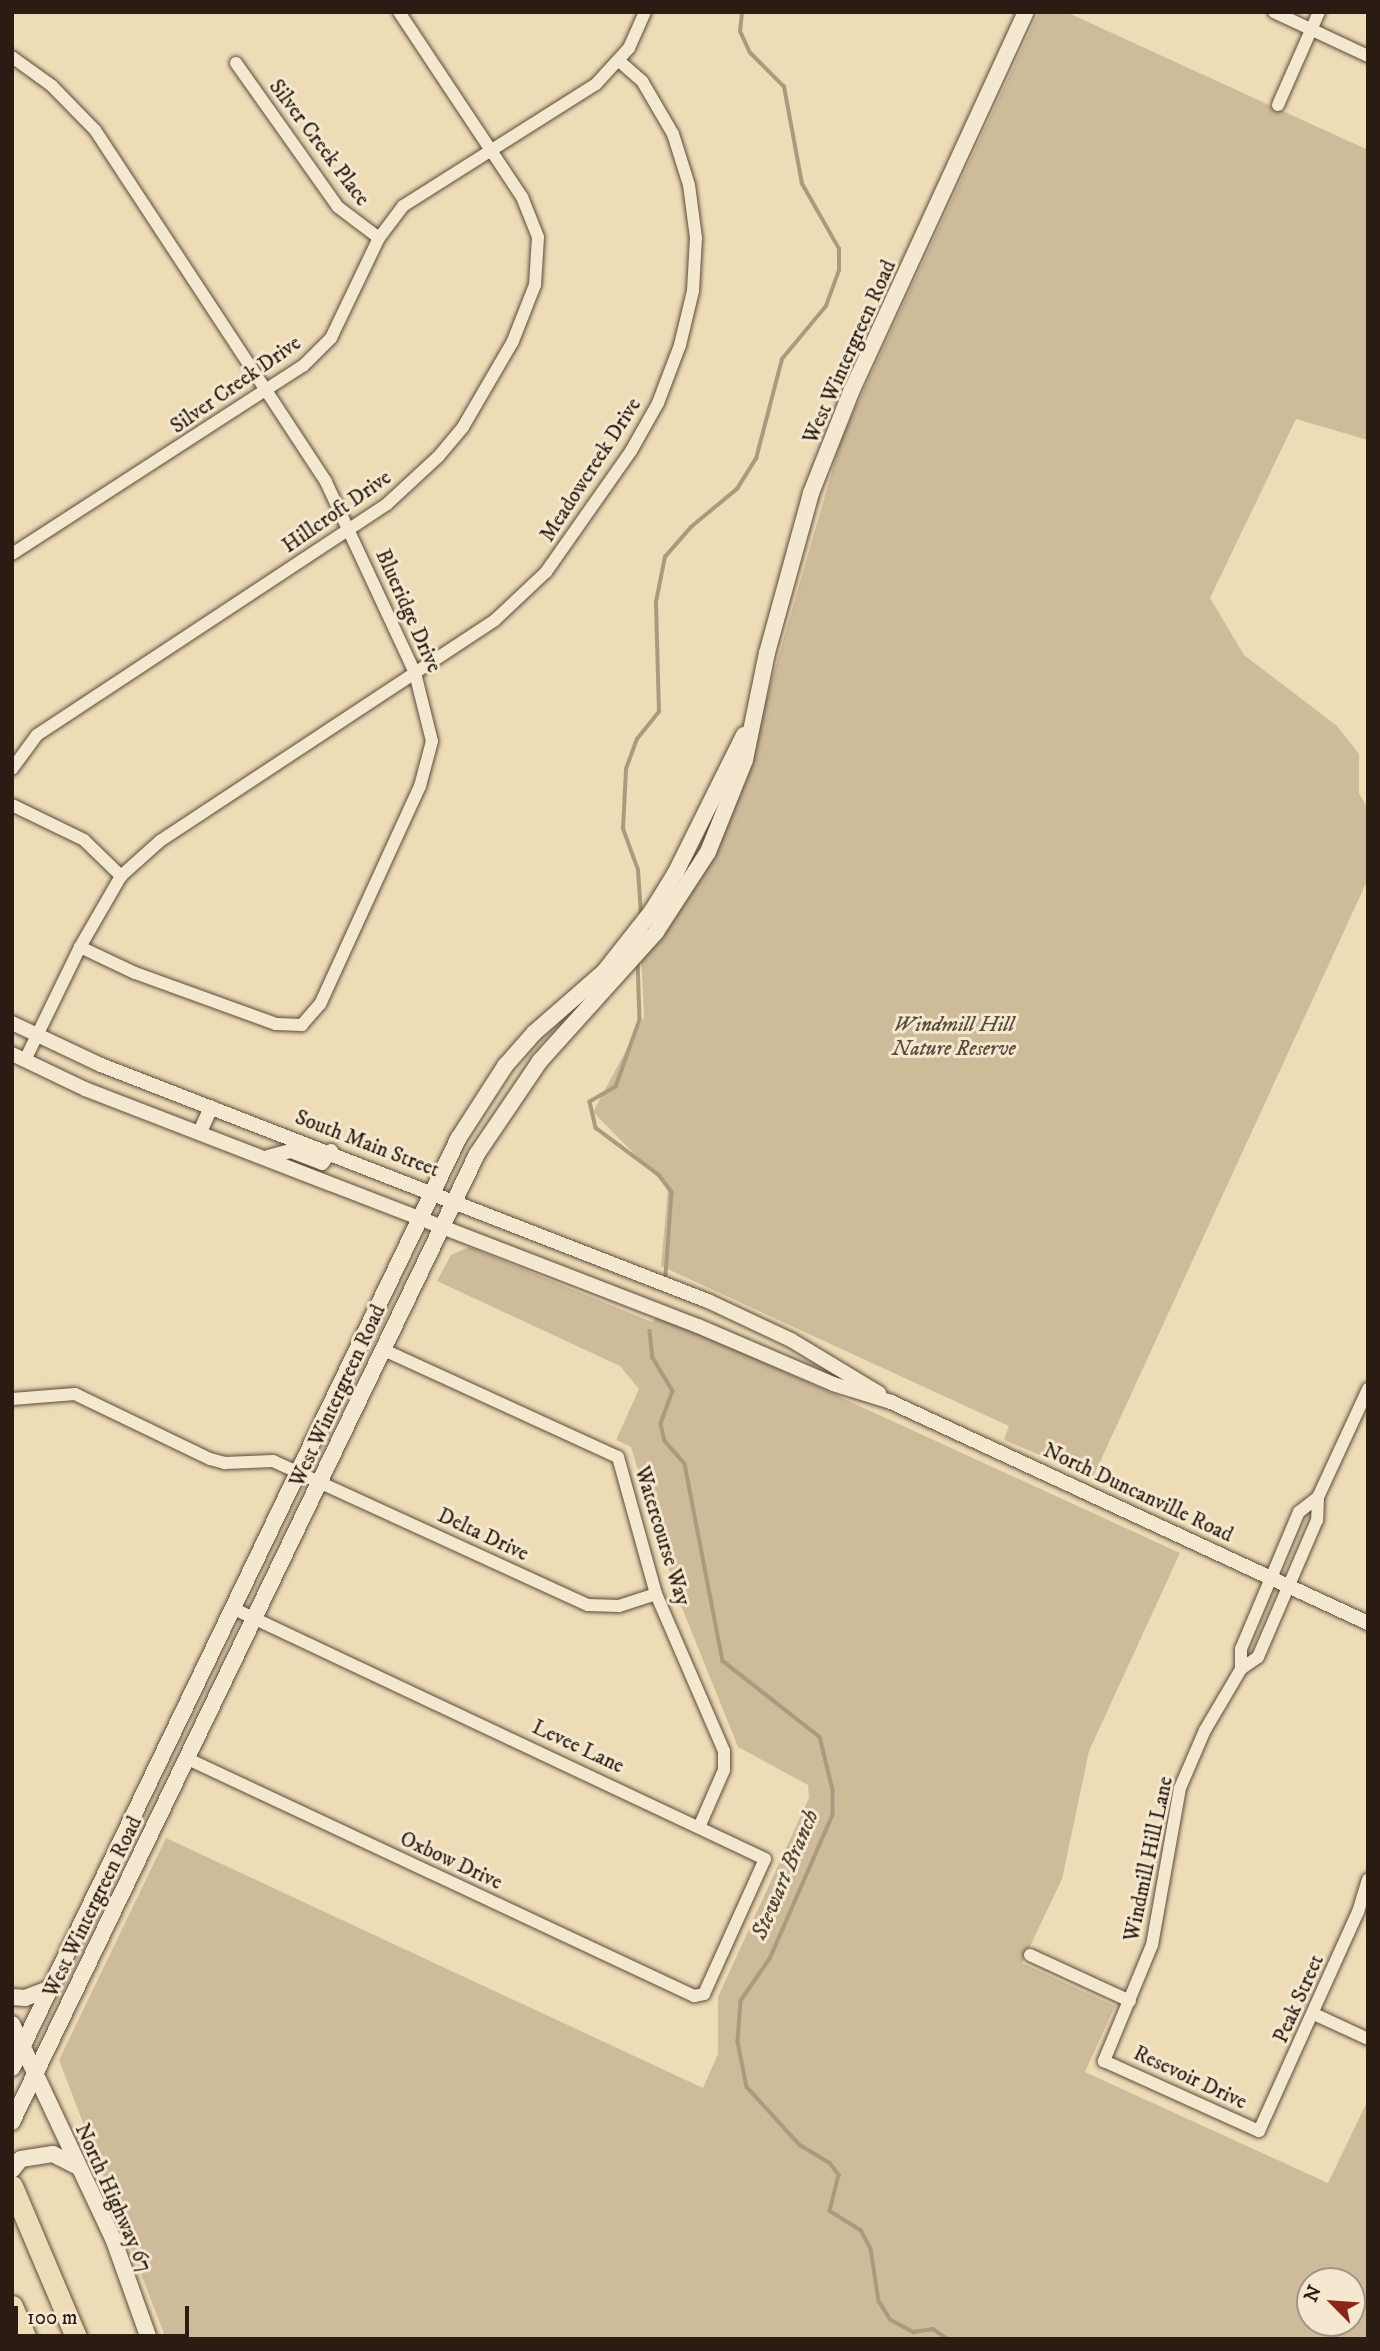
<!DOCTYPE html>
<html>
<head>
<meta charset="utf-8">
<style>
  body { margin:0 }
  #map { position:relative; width:1380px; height:2351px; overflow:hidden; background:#eedcb6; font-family:"IM FELL DW Pica",serif }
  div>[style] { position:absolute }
  .green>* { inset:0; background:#cdbb9a }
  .stream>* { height:3.5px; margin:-1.75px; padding:0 1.75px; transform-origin:1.75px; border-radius:1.75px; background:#ab9b7e }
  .roads { filter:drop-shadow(0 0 2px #5b4c3b) drop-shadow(0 0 2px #5b4c3b) }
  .minor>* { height:12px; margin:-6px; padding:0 6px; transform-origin:6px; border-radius:6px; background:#f4e8d0 }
  .tertiary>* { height:14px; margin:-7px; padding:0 7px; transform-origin:7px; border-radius:7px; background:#f4e8d0 }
  .secondary>* { height:16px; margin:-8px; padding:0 8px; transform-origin:8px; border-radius:8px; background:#f4e8d0 }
  .motorway>* { height:21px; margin:-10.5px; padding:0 10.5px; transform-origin:10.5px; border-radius:10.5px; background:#eedcb6 }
  span { translate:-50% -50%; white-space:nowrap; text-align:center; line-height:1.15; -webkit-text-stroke:6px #f4e8d0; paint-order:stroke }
  .street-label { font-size:21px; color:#2a1c12 }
  .park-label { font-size:21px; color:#5b4c3b; font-style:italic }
  .water-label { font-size:23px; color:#574838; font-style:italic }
  .frame { position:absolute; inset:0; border:14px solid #2a1c12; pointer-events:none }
  .north { position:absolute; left:1296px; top:2267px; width:70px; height:70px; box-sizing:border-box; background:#f4e8d0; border:2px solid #a39684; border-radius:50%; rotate:295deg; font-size:19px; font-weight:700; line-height:28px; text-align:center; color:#2a1c12 }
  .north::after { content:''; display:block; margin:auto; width:24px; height:32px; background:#8f2418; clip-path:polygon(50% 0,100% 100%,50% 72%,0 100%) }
  .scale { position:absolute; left:14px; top:2306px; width:175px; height:32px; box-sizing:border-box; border:4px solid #2a1c12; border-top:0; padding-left:9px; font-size:21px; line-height:24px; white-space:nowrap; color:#2a1c12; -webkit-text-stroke:5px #f4e8d0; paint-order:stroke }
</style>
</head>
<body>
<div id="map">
  <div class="green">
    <i style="clip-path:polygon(1039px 12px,1066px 12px,1368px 150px,1368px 440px,1296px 419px,1210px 598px,1244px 655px,1337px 726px,1359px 754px,1359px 793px,1368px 809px,1368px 879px,1093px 1477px,1004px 1440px,1009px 1426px,661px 1266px,668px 1188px,593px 1112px,644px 1017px,641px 955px,702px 856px,744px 776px,842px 437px)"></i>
    <i style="clip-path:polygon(evenodd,469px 1247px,652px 1322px,659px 1314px,1180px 1553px,1089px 1751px,1062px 1879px,1022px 1963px,1115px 2006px,1085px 2072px,1328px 2183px,1368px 2100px,1368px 2339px,166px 2339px,59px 2060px,166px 1838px,703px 2088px,718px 2054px,718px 1997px,809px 1798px,808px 1785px,738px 1747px,676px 1593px,631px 1447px,616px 1440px,639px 1389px,620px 1366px,437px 1281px,451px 1255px,469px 1247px,1310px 2281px,1352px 2281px,1352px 2323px,1310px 2323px,1310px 2281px)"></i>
  </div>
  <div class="stream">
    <i style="left:641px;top:914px;width:44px;rotate:-93.9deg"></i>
    <i style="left:638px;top:870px;width:44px;rotate:-110.1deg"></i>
    <i style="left:623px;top:829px;width:60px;rotate:-87.1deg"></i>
    <i style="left:626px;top:769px;width:32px;rotate:-70deg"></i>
    <i style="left:637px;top:739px;width:35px;rotate:-51deg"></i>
    <i style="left:659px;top:712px;width:110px;rotate:-91.6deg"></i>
    <i style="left:656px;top:602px;width:46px;rotate:-78.7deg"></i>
    <i style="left:665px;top:557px;width:40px;rotate:-49deg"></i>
    <i style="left:691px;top:527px;width:60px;rotate:-39.6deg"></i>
    <i style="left:737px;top:489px;width:36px;rotate:-58deg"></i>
    <i style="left:756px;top:459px;width:103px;rotate:-75.4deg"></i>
    <i style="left:782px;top:359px;width:69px;rotate:-50.3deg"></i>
    <i style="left:826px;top:306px;width:37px;rotate:-70deg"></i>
    <i style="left:839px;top:271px;width:22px;rotate:-90deg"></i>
    <i style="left:839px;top:249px;width:75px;rotate:-119.6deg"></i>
    <i style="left:802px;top:184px;width:99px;rotate:-100.5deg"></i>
    <i style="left:784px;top:87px;width:48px;rotate:-135deg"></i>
    <i style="left:750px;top:53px;width:23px;rotate:-115deg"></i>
    <i style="left:740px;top:32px;width:20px;rotate:-84deg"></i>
    <i style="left:638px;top:960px;width:60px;rotate:88.1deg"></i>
    <i style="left:640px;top:1020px;width:71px;rotate:109.7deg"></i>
    <i style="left:616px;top:1087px;width:30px;rotate:150deg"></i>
    <i style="left:590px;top:1102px;width:27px;rotate:77deg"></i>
    <i style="left:596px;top:1128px;width:79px;rotate:36.7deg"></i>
    <i style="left:659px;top:1175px;width:21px;rotate:53deg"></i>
    <i style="left:672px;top:1192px;width:83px;rotate:94.1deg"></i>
    <i style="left:650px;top:1331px;width:27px;rotate:84deg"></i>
    <i style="left:653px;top:1358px;width:39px;rotate:59deg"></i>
    <i style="left:673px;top:1391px;width:35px;rotate:110deg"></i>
    <i style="left:661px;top:1424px;width:17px;rotate:77deg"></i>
    <i style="left:665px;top:1441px;width:30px;rotate:49deg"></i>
    <i style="left:685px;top:1464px;width:201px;rotate:79.1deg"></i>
    <i style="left:723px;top:1661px;width:123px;rotate:38.1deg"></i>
    <i style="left:820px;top:1737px;width:55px;rotate:76.2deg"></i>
    <i style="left:833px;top:1790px;width:25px;rotate:90deg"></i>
    <i style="left:833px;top:1815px;width:157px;rotate:113.6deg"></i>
    <i style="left:770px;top:1959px;width:51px;rotate:124.6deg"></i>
    <i style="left:741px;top:2001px;width:41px;rotate:94.2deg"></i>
    <i style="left:738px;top:2042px;width:46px;rotate:78.7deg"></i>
    <i style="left:747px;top:2087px;width:79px;rotate:47.6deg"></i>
    <i style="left:800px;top:2145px;width:35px;rotate:31deg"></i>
    <i style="left:830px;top:2163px;width:15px;rotate:53deg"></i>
    <i style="left:839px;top:2175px;width:37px;rotate:104deg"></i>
    <i style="left:830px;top:2211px;width:36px;rotate:32deg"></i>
    <i style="left:861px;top:2230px;width:21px;rotate:62deg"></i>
    <i style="left:871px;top:2249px;width:53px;rotate:81.3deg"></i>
    <i style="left:879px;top:2301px;width:22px;rotate:58deg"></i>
    <i style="left:891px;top:2320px;width:26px;rotate:28deg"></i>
    <i style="left:914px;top:2332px;width:19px;rotate:-9deg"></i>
    <i style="left:933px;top:2329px;width:18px;rotate:34deg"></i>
  </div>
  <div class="roads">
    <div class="minor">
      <i style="left:1274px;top:12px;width:104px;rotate:25.1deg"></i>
      <i style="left:12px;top:57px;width:49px;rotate:35.9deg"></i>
      <i style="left:52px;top:86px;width:62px;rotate:45.7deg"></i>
      <i style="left:95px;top:130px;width:421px;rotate:56.7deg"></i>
      <i style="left:326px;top:482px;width:211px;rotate:65deg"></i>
      <i style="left:415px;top:673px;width:70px;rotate:76deg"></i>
      <i style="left:432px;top:741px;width:47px;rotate:104.9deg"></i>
      <i style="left:420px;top:786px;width:240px;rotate:114.6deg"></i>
      <i style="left:320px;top:1004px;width:28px;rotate:131deg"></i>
      <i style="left:302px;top:1025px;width:26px;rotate:-178deg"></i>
      <i style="left:276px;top:1024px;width:150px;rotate:-160.1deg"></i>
      <i style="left:135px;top:973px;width:61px;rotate:-154.7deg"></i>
      <i style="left:236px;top:63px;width:176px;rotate:54.7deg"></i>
      <i style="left:338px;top:207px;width:51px;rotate:37.1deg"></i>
      <i style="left:1278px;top:105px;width:102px;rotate:-66.2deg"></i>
      <i style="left:12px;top:554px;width:346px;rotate:-32.9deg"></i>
      <i style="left:303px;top:366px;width:40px;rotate:-45deg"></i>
      <i style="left:331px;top:338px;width:111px;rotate:-64.4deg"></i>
      <i style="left:379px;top:238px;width:40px;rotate:-53deg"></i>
      <i style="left:403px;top:206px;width:228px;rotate:-32.3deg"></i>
      <i style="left:596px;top:84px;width:49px;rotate:-47.5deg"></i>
      <i style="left:629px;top:48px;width:39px;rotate:-66deg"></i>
      <i style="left:12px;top:769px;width:42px;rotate:-53.7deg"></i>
      <i style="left:37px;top:735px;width:419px;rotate:-33.4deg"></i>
      <i style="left:387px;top:504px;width:69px;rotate:-42.7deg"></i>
      <i style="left:438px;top:457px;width:39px;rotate:-50deg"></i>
      <i style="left:463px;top:427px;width:99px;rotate:-59.8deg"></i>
      <i style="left:513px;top:341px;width:60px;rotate:-68.6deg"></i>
      <i style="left:535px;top:285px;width:48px;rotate:-86.4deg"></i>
      <i style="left:538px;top:237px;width:43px;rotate:-111.8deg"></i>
      <i style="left:522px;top:197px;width:222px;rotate:-123.6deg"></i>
      <i style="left:12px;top:805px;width:80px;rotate:25.9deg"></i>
      <i style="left:84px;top:840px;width:52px;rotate:44.2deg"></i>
      <i style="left:25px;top:1060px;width:126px;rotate:-64deg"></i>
      <i style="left:80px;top:947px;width:82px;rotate:-60deg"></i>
      <i style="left:121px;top:876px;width:52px;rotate:-41.9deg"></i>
      <i style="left:160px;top:841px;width:401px;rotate:-33.4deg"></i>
      <i style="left:495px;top:620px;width:70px;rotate:-43.3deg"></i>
      <i style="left:546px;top:572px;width:148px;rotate:-54.9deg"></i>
      <i style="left:631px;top:451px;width:55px;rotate:-60.6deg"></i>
      <i style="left:658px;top:403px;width:62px;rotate:-69.2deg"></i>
      <i style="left:680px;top:345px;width:56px;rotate:-76.5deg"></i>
      <i style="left:693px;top:291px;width:53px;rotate:-86.8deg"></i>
      <i style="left:696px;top:238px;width:53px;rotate:-97.5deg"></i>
      <i style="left:689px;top:185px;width:53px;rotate:-107.4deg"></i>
      <i style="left:673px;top:134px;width:61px;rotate:-120.3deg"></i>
      <i style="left:642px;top:81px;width:30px;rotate:-139deg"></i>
      <i style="left:384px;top:1350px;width:257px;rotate:24.6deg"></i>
      <i style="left:618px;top:1457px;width:142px;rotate:74.5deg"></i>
      <i style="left:656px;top:1594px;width:171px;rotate:66.6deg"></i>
      <i style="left:724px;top:1751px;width:19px;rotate:90deg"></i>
      <i style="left:724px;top:1770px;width:60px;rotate:113.6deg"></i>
      <i style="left:1368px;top:1389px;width:119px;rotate:114.8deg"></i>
      <i style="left:1318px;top:1497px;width:23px;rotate:92deg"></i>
      <i style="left:1317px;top:1520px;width:149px;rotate:113.3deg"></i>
      <i style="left:1258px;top:1657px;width:21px;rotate:145deg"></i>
      <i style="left:1241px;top:1669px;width:71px;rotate:120.5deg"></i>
      <i style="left:1205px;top:1730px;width:63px;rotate:113.3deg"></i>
      <i style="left:1180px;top:1788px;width:159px;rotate:100.1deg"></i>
      <i style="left:1152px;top:1945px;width:126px;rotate:112.5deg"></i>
      <i style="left:1104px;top:2061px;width:170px;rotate:24.3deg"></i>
      <i style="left:1259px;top:2131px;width:240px;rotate:-65.7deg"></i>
      <i style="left:1358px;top:1912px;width:34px;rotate:-73deg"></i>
      <i style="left:12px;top:1399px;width:63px;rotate:-4.5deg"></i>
      <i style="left:75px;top:1394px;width:150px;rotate:25.7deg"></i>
      <i style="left:210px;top:1459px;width:16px;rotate:15deg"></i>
      <i style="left:225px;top:1463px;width:48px;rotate:-2.4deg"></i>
      <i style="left:273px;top:1461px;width:346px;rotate:24.6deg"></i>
      <i style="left:588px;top:1605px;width:31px;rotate:2deg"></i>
      <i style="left:619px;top:1606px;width:39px;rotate:-18deg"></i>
      <i style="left:1241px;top:1669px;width:20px;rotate:-90deg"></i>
      <i style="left:1241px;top:1649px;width:149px;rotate:-67.1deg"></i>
      <i style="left:1299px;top:1512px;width:24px;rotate:-38deg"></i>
      <i style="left:188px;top:1759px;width:559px;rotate:25.1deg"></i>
      <i style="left:694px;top:1996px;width:10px;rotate:-11deg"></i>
      <i style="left:704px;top:1994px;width:148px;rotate:-65.7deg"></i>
      <i style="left:765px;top:1859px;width:589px;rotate:-154.78deg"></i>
      <i style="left:1030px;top:1955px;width:110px;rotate:24.7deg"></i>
      <i style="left:1314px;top:2014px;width:60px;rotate:24.8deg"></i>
    </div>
    <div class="tertiary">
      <i style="left:12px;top:1023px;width:98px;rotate:25.3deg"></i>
      <i style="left:101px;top:1065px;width:651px;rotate:21.25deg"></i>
      <i style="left:708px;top:1301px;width:92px;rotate:25.2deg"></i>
      <i style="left:791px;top:1340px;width:103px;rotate:31.1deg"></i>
      <i style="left:12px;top:1054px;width:81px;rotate:25.6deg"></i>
      <i style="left:85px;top:1089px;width:657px;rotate:21.14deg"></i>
      <i style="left:698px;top:1326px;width:147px;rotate:23.2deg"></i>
      <i style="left:833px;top:1384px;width:61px;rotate:17.2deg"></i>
      <i style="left:891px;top:1402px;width:526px;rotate:24.86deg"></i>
      <i style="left:200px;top:1132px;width:27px;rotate:-66deg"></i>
      <i style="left:268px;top:1157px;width:24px;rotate:-15deg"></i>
      <i style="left:291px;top:1151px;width:33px;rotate:21deg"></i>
      <i style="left:322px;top:1163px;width:15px;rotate:-53deg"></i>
    </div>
    <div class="secondary">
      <i style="left:12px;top:1997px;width:13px;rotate:4deg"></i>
      <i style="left:25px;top:1998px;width:26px;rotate:-21deg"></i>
      <i style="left:12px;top:2024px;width:240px;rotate:64.8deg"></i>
      <i style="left:114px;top:2241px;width:104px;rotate:70.3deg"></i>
      <i style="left:12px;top:2068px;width:1031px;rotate:-64.35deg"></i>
      <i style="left:458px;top:1139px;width:87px;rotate:-57.2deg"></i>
      <i style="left:505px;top:1066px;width:44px;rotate:-48.7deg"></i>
      <i style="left:534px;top:1033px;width:93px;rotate:-41.1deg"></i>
      <i style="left:604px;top:972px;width:78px;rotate:-51.8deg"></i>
      <i style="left:652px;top:911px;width:46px;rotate:-58.4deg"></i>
      <i style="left:676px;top:872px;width:153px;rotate:-63.6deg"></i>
      <i style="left:12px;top:2122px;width:1074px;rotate:-64.34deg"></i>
      <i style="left:477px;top:1154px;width:112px;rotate:-55.9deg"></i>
      <i style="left:540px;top:1061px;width:173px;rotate:-48deg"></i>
      <i style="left:656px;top:932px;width:95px;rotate:-57deg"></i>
      <i style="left:708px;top:852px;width:99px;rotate:-68.1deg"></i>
      <i style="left:745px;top:760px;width:109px;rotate:-78.4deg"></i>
      <i style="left:767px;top:653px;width:166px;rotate:-74.6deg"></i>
      <i style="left:811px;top:493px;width:109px;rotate:-68.4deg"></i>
      <i style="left:851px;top:392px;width:418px;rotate:-65.3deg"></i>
      <i style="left:12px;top:2170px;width:14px;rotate:-51deg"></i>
      <i style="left:21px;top:2159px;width:32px;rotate:-9deg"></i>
      <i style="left:53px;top:2154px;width:27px;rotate:27deg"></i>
    </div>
    <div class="motorway">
      <i style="left:12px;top:2186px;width:166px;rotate:67deg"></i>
      <i style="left:12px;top:2306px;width:36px;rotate:67deg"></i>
    </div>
  </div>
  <div class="street-label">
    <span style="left:319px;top:143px;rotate:53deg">Silver Creek Place</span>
    <span style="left:850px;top:352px;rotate:-66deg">West Wintergreen Road</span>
    <span style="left:236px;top:385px;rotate:-35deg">Silver Creek Drive</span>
    <span style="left:591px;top:470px;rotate:-57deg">Meadowcreek Drive</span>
    <span style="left:337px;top:512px;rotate:-35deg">Hillcroft Drive</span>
    <span style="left:408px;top:611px;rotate:66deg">Blueridge Drive</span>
    <span style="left:367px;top:1144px;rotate:21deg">South Main Street</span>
    <span style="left:338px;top:1396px;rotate:-65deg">West Wintergreen Road</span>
    <span style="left:1138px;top:1493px;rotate:25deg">North Duncanville Road</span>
    <span style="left:483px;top:1535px;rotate:25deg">Delta Drive</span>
    <span style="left:662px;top:1536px;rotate:73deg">Watercourse Way</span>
    <span style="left:578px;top:1747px;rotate:25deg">Levee Lane</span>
    <span style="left:1149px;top:1859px;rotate:-78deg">Windmill Hill Lane</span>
    <span style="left:451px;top:1861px;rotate:25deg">Oxbow Drive</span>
    <span style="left:93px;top:1907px;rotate:-64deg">West Wintergreen Road</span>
    <span style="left:1299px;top:1999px;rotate:-66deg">Peak Street</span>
    <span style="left:1190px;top:2078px;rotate:25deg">Resevoir Drive</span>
    <span style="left:113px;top:2198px;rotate:66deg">North Highway 67</span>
  </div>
  <div class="park-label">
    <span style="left:954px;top:1037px">Windmill Hill<br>Nature Reserve</span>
  </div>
  <div class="water-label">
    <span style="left:786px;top:1875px;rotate:-67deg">Stewart Branch</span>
  </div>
  <div class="frame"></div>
  <div class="north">N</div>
  <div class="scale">100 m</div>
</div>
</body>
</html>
